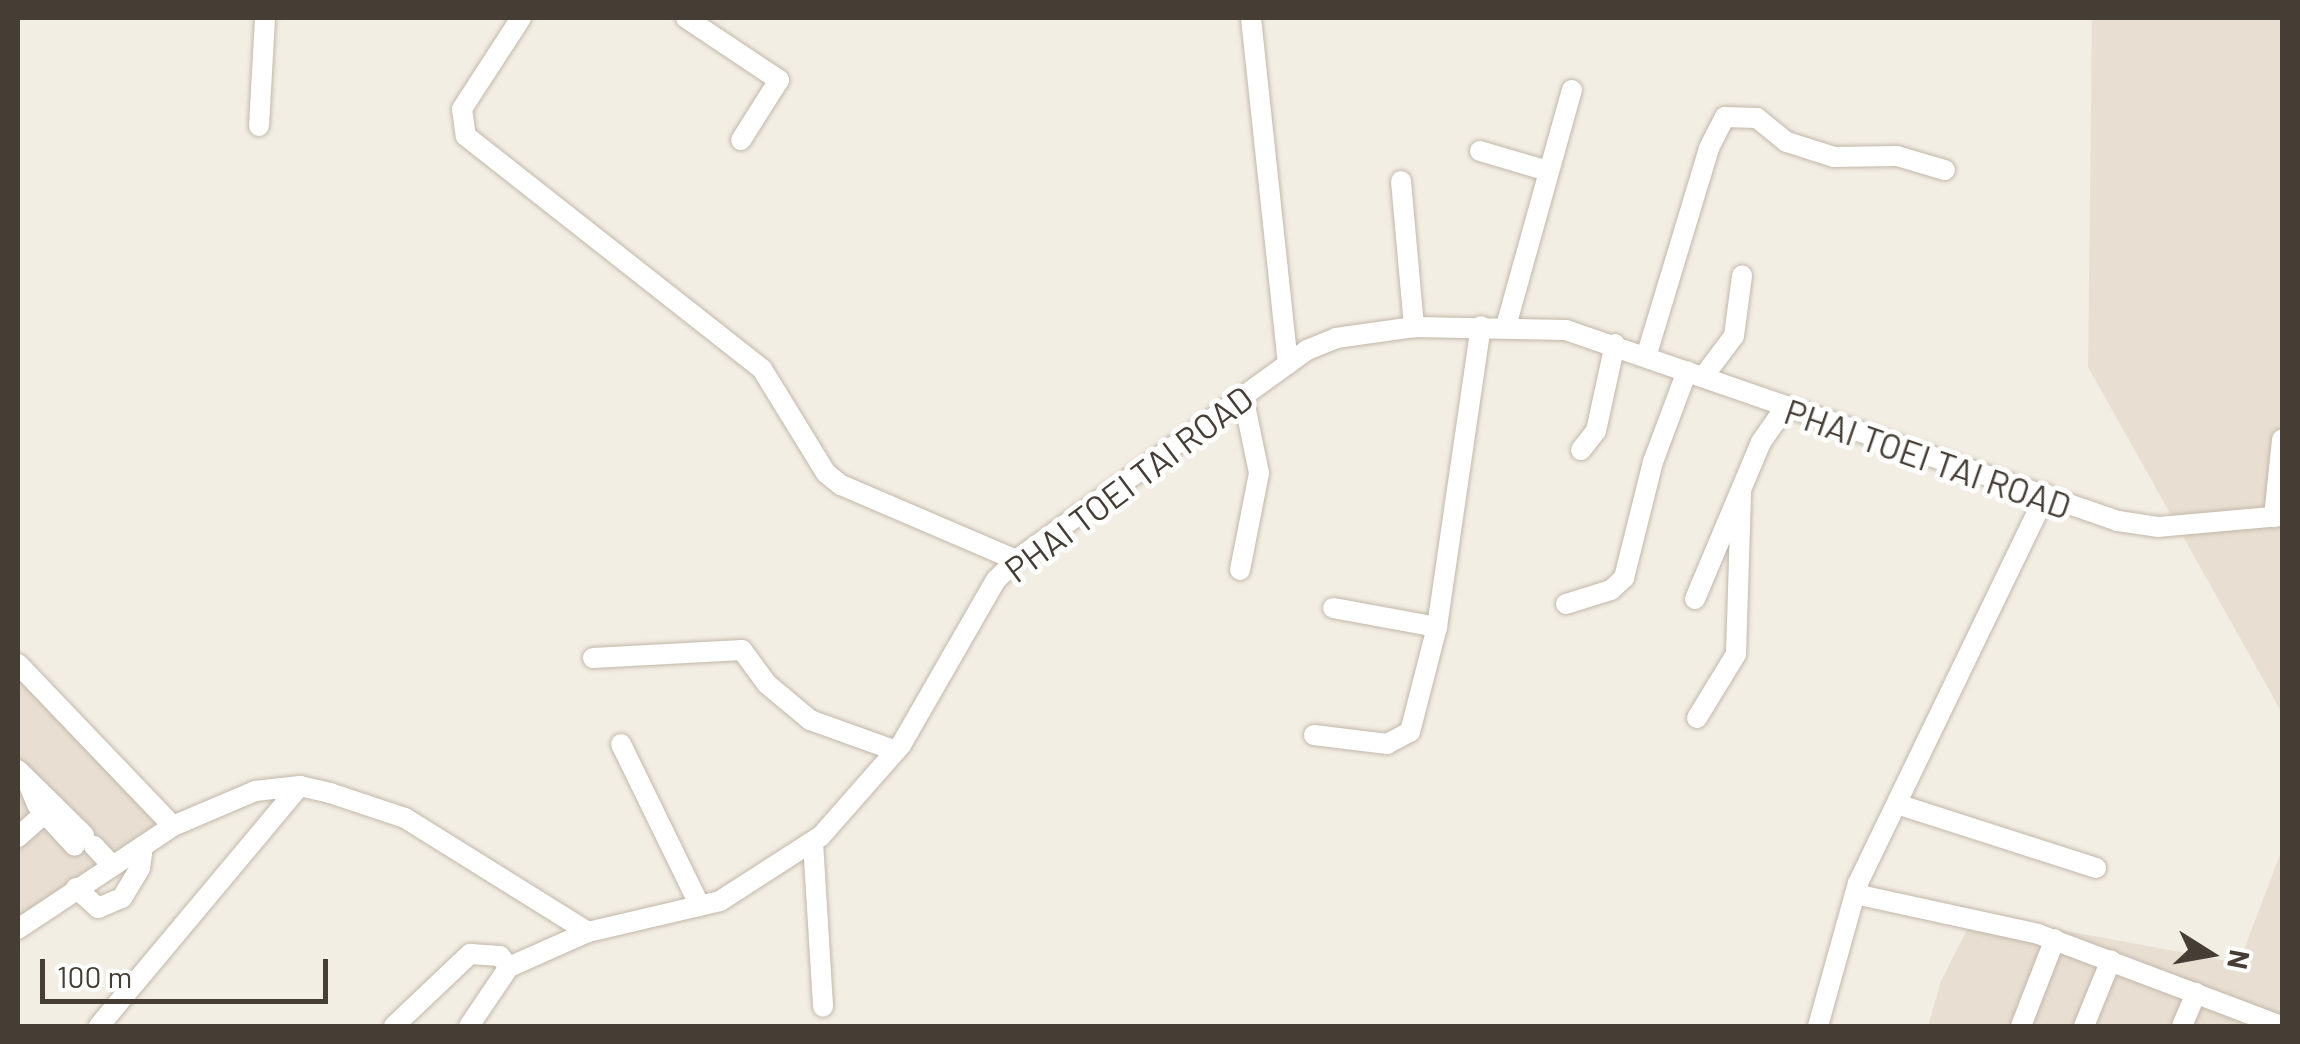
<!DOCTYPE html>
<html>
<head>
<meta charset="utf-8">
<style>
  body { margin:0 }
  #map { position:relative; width:2300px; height:1044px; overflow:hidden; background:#f3eee4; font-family:Barlow,sans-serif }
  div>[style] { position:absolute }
  .residential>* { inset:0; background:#e8dfd2 }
  .roads { filter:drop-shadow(0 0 2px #c2b7a9) drop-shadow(0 0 2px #c2b7a9) }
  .street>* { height:20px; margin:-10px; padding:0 10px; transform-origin:10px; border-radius:10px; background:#fff }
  span { translate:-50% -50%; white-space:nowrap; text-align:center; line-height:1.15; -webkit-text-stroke:10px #fff; paint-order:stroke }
  .street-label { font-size:35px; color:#463d34 }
  .frame { position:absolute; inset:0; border:20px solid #463d34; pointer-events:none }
  .north { position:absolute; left:2160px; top:904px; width:100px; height:100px; -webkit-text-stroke:8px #fff; paint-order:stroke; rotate:101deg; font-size:28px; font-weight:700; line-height:40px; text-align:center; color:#463d34 }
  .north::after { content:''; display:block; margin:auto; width:35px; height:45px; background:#463d34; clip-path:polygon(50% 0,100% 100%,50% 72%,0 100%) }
  .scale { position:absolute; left:40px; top:959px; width:288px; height:45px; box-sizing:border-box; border:5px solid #463d34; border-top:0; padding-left:12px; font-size:30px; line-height:35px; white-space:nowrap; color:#463d34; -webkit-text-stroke:8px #fff; paint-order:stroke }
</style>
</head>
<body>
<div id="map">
  <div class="residential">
    <i style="clip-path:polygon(2092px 18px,2282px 18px,2282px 713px,2088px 367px)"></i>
    <i style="clip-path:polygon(18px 675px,159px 822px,18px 921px)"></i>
    <i style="clip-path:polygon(2282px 849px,2282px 1026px,1928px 1026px,1941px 981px,1975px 914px,2239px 963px)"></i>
  </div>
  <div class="roads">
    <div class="street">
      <i style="left:521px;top:18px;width:108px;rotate:123deg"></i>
      <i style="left:462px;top:109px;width:27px;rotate:82deg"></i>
      <i style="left:466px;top:136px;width:377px;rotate:38.2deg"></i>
      <i style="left:762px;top:369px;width:122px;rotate:58.4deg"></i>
      <i style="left:826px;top:473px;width:19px;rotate:39deg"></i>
      <i style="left:841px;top:485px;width:190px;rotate:23.2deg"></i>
      <i style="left:686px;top:18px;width:112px;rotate:33.7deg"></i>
      <i style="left:779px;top:80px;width:71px;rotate:122.3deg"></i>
      <i style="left:1251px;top:18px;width:348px;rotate:83.9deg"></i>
      <i style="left:259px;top:126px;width:108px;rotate:-86.8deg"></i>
      <i style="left:1480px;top:151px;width:71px;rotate:16.4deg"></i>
      <i style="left:1401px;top:181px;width:147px;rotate:84.9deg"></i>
      <i style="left:1506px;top:326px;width:245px;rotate:-74.4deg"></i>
      <i style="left:1646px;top:357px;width:218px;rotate:-73.2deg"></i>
      <i style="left:1709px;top:148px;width:35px;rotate:-63deg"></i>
      <i style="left:1725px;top:117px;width:32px;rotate:2deg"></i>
      <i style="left:1757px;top:118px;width:38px;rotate:39deg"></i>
      <i style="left:1787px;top:142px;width:49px;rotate:17.7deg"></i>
      <i style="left:1834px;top:157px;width:63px;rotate:-0.9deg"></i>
      <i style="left:1897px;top:156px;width:50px;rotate:16.3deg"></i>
      <i style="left:1703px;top:377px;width:51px;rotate:-52.9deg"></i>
      <i style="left:1734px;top:336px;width:61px;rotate:-82.4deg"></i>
      <i style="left:1581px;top:450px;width:24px;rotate:-52deg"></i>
      <i style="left:1596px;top:431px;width:89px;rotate:-77.7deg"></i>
      <i style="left:2274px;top:517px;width:78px;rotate:-84.1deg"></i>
      <i style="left:1240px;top:570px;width:99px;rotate:-78.9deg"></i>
      <i style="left:1259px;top:473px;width:79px;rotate:-101.7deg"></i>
      <i style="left:1695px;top:599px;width:170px;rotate:-67.2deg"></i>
      <i style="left:1761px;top:442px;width:40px;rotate:-55.1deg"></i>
      <i style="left:1566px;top:604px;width:47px;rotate:-17.3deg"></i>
      <i style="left:1611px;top:590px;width:18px;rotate:-43deg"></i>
      <i style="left:1624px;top:578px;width:120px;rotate:-76deg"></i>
      <i style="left:1653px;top:462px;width:97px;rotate:-69.5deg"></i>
      <i style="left:1333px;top:608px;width:106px;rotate:10.4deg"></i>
      <i style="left:593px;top:658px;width:149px;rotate:-3.1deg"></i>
      <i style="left:742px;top:650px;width:42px;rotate:53.7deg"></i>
      <i style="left:767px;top:684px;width:56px;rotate:39.9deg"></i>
      <i style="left:810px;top:720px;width:91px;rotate:19.8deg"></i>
      <i style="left:18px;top:664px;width:224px;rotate:46.3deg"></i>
      <i style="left:173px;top:826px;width:89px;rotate:-23.1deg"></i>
      <i style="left:255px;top:791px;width:45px;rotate:-6.3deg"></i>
      <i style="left:300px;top:786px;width:31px;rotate:13deg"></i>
      <i style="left:330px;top:793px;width:79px;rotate:18.4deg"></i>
      <i style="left:405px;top:818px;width:216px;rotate:31.9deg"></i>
      <i style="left:588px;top:932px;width:136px;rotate:-13.2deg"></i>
      <i style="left:720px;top:901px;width:120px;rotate:-32.8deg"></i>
      <i style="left:821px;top:836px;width:121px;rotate:-48.7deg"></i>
      <i style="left:901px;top:745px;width:190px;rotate:-60.1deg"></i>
      <i style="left:996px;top:580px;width:28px;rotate:-45deg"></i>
      <i style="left:1016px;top:560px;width:359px;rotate:-35.8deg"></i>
      <i style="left:1307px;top:350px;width:31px;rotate:-22deg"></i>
      <i style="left:1336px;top:338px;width:79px;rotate:-8deg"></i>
      <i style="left:1414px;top:327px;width:152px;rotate:1.1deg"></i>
      <i style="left:1566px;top:330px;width:584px;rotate:19.09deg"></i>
      <i style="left:2118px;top:521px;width:40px;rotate:8.5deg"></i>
      <i style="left:2158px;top:527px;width:124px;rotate:-5.1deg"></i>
      <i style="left:1697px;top:718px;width:75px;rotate:-58.6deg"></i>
      <i style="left:1736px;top:654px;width:160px;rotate:-88.2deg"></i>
      <i style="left:1314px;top:735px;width:74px;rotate:7deg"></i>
      <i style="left:1387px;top:744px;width:26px;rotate:-28deg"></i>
      <i style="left:1410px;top:732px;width:108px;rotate:-75.6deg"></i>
      <i style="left:1437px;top:627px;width:304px;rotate:-81.7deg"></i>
      <i style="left:621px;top:744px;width:180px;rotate:64deg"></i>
      <i style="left:18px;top:770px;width:93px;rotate:44.6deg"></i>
      <i style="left:28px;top:783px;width:25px;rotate:67deg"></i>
      <i style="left:38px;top:806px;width:54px;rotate:47.2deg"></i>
      <i style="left:1900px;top:805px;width:206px;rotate:17.8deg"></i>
      <i style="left:18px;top:837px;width:48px;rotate:-41.6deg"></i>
      <i style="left:813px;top:842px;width:165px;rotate:86.5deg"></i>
      <i style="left:94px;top:846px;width:26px;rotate:47deg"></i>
      <i style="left:76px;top:888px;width:30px;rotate:42deg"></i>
      <i style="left:98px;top:908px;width:26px;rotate:-23deg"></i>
      <i style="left:122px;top:898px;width:35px;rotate:-59deg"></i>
      <i style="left:140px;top:868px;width:22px;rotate:-82deg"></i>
      <i style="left:1855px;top:894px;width:187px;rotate:12.3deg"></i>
      <i style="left:2038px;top:934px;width:261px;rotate:20.7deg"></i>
      <i style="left:18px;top:929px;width:186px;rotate:-33.6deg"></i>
      <i style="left:99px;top:1026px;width:313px;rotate:-50.1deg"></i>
      <i style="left:394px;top:1026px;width:105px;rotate:-43.5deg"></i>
      <i style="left:470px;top:954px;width:30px;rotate:4deg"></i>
      <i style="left:500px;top:956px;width:14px;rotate:51deg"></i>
      <i style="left:469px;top:1026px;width:71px;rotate:-55.9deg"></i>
      <i style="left:509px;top:967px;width:86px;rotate:-23.9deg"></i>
      <i style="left:1818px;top:1026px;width:148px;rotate:-74.4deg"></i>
      <i style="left:1858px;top:883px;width:432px;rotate:-64.2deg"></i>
      <i style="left:2021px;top:1026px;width:93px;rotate:-68.7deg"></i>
      <i style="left:2084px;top:1026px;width:71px;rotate:-67.8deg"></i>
      <i style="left:2182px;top:1026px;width:36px;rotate:-67deg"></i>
    </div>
  </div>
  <div class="street-label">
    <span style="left:1928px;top:458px;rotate:19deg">PHAI TOEI TAI ROAD</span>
    <span style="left:1128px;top:483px;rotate:-37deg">PHAI TOEI TAI ROAD</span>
  </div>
  <div class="frame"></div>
  <div class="north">N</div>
  <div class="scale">100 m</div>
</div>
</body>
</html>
